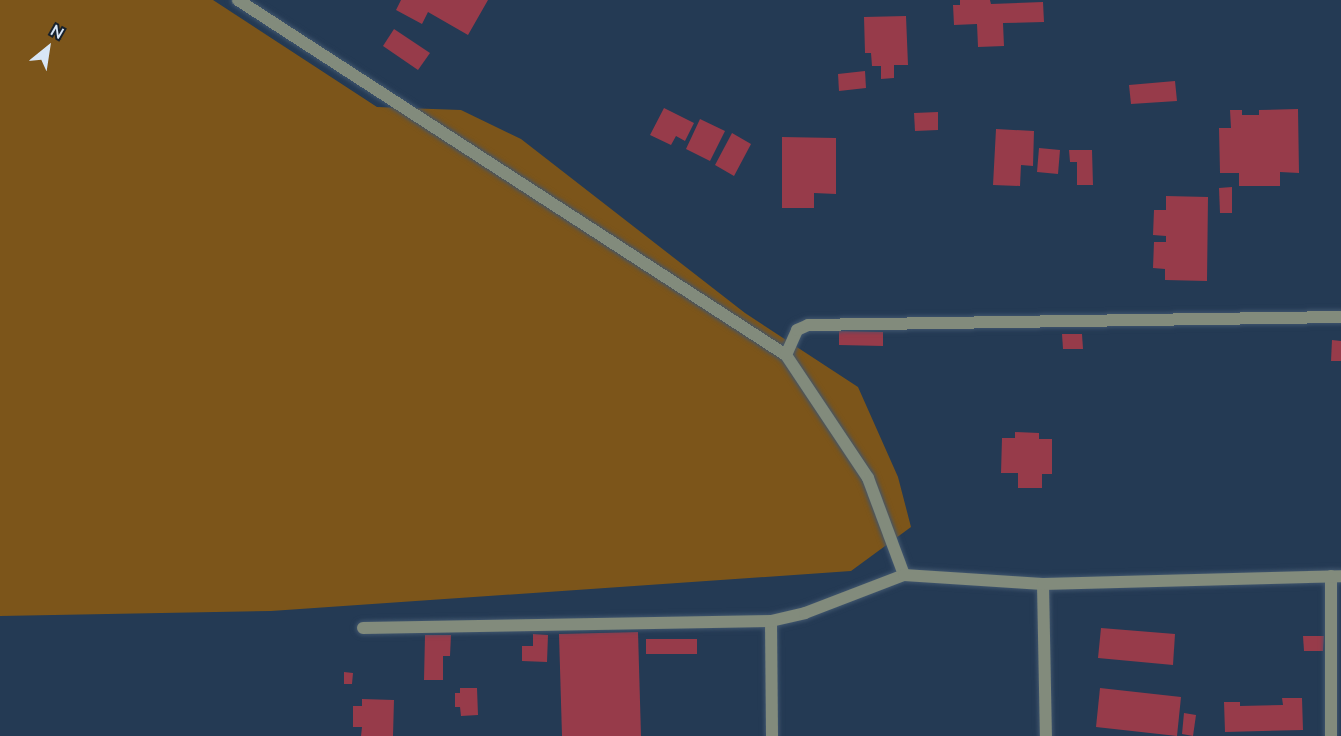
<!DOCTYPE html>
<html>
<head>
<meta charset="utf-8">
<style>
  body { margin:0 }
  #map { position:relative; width:1341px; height:736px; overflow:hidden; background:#243a54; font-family:"Nunito Sans",sans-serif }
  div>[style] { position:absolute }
  .green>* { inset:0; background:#7c551a }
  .building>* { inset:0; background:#973b4a }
  .roads { filter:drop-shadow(0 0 2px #41566e) drop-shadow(0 0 2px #41566e) }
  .minor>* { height:12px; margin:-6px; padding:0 6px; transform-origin:6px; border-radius:6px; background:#828b7c }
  span { translate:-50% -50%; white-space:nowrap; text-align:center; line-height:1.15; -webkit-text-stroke:4.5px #17212c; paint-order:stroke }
  .north { position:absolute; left:18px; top:18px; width:60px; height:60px; -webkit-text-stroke:4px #17212c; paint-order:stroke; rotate:30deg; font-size:16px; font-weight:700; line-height:24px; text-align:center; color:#d8e6f6 }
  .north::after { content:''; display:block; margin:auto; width:21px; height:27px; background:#d8e6f6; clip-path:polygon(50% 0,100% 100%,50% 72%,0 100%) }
</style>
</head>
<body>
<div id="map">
  <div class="green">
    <i style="clip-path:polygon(0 0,213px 0,377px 107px,461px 110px,521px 139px,745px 313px,858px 387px,898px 477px,911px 527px,851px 571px,271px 611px,0 616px)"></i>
  </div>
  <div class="building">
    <i style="clip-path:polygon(401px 0,488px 0,468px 35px,428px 12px,422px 24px,396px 10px)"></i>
    <i style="clip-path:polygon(960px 0,990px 0,991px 4px,1043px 2px,1044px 22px,1003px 23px,1004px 46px,978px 47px,977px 24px,954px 25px,953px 5px,960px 5px)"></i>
    <i style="clip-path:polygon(906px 16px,908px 65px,894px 65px,894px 78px,881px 79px,881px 66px,872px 66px,871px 53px,865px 53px,864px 17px)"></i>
    <i style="clip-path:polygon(394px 29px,430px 53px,418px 70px,383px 46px)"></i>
    <i style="clip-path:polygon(865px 71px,866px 88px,839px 91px,838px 74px)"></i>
    <i style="clip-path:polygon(1175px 81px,1177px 101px,1131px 104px,1129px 85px)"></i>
    <i style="clip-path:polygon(664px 108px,694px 123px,685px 141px,676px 136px,671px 145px,650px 135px)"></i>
    <i style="clip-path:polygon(1298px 109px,1299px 173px,1280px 172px,1280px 186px,1239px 186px,1239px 173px,1220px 173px,1219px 128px,1231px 128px,1230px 110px,1242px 110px,1242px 115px,1259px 115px,1259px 110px)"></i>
    <i style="clip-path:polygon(938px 112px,938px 130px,915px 131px,914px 113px)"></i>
    <i style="clip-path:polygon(700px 119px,725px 131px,710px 161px,686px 149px)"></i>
    <i style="clip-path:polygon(996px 129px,1034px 131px,1033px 166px,1021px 165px,1020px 186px,993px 185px)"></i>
    <i style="clip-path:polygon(732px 133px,751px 144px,734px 176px,715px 165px)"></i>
    <i style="clip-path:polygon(782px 137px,836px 138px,836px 194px,814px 193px,814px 208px,782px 208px)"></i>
    <i style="clip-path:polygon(1039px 148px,1060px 150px,1058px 174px,1037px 172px)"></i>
    <i style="clip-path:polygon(1069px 150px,1092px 150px,1093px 185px,1077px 185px,1077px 162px,1070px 162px)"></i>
    <i style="clip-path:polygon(1232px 187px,1232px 213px,1220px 213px,1219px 188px)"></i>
    <i style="clip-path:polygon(1166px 196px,1208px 197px,1207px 281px,1165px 280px,1165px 269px,1153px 268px,1154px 242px,1166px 242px,1166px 236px,1153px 235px,1154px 210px,1166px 210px)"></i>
    <i style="clip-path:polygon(839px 331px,883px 332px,883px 346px,839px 345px)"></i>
    <i style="clip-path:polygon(1062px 334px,1082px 334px,1083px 349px,1063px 349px)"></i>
    <i style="clip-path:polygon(1332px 340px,1341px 341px,1341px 361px,1331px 361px)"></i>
    <i style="clip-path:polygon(1015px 432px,1039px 433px,1039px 439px,1052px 439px,1052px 474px,1042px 474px,1042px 488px,1018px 488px,1018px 473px,1001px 473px,1002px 438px,1015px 438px)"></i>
    <i style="clip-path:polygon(1101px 628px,1175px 634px,1173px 665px,1098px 658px)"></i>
    <i style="clip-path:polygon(638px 632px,641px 736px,562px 736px,559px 634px)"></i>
    <i style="clip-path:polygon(533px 634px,548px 635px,547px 662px,522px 661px,522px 646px,533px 646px)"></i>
    <i style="clip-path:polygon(425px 635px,451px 635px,450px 656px,443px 656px,443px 680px,424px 680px)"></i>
    <i style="clip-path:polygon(1303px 636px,1324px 636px,1323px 651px,1304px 651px)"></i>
    <i style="clip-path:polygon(646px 639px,697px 639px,697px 654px,646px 654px)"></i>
    <i style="clip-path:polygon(344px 672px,353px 673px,352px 684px,344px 684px)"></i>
    <i style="clip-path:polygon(460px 688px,477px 688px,478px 715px,461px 716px,460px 707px,455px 707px,455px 693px,460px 693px)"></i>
    <i style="clip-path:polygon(1100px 688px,1181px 697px,1177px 736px,1096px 727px)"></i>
    <i style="clip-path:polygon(1282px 698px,1302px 698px,1303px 730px,1225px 732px,1224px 702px,1240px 702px,1240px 706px,1283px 705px)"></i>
    <i style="clip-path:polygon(362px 699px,394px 700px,393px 736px,361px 736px,362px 727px,353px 727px,353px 706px,362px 706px)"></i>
    <i style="clip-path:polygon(1184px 713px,1196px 715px,1193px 736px,1182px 734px)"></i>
  </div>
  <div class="roads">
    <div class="minor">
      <i style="left:238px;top:0;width:653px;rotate:32.94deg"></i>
      <i style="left:786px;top:355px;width:148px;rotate:56.3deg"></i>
      <i style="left:868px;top:478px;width:103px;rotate:69.6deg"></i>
      <i style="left:786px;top:355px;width:27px;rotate:-66deg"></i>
      <i style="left:797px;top:330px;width:12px;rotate:-24deg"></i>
      <i style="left:808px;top:325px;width:533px;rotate:-0.86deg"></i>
      <i style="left:1331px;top:576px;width:160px;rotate:90deg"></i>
      <i style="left:1043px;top:584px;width:152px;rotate:88.9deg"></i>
      <i style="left:771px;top:621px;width:115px;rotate:89.5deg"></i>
      <i style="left:363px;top:628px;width:408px;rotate:-1deg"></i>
      <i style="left:771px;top:621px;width:35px;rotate:-13deg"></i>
      <i style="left:805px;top:613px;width:106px;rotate:-21deg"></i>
      <i style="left:904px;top:575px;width:139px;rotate:3.7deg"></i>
      <i style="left:1043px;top:584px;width:298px;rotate:-1.5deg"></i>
    </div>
  </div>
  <div class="north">N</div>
</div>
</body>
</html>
